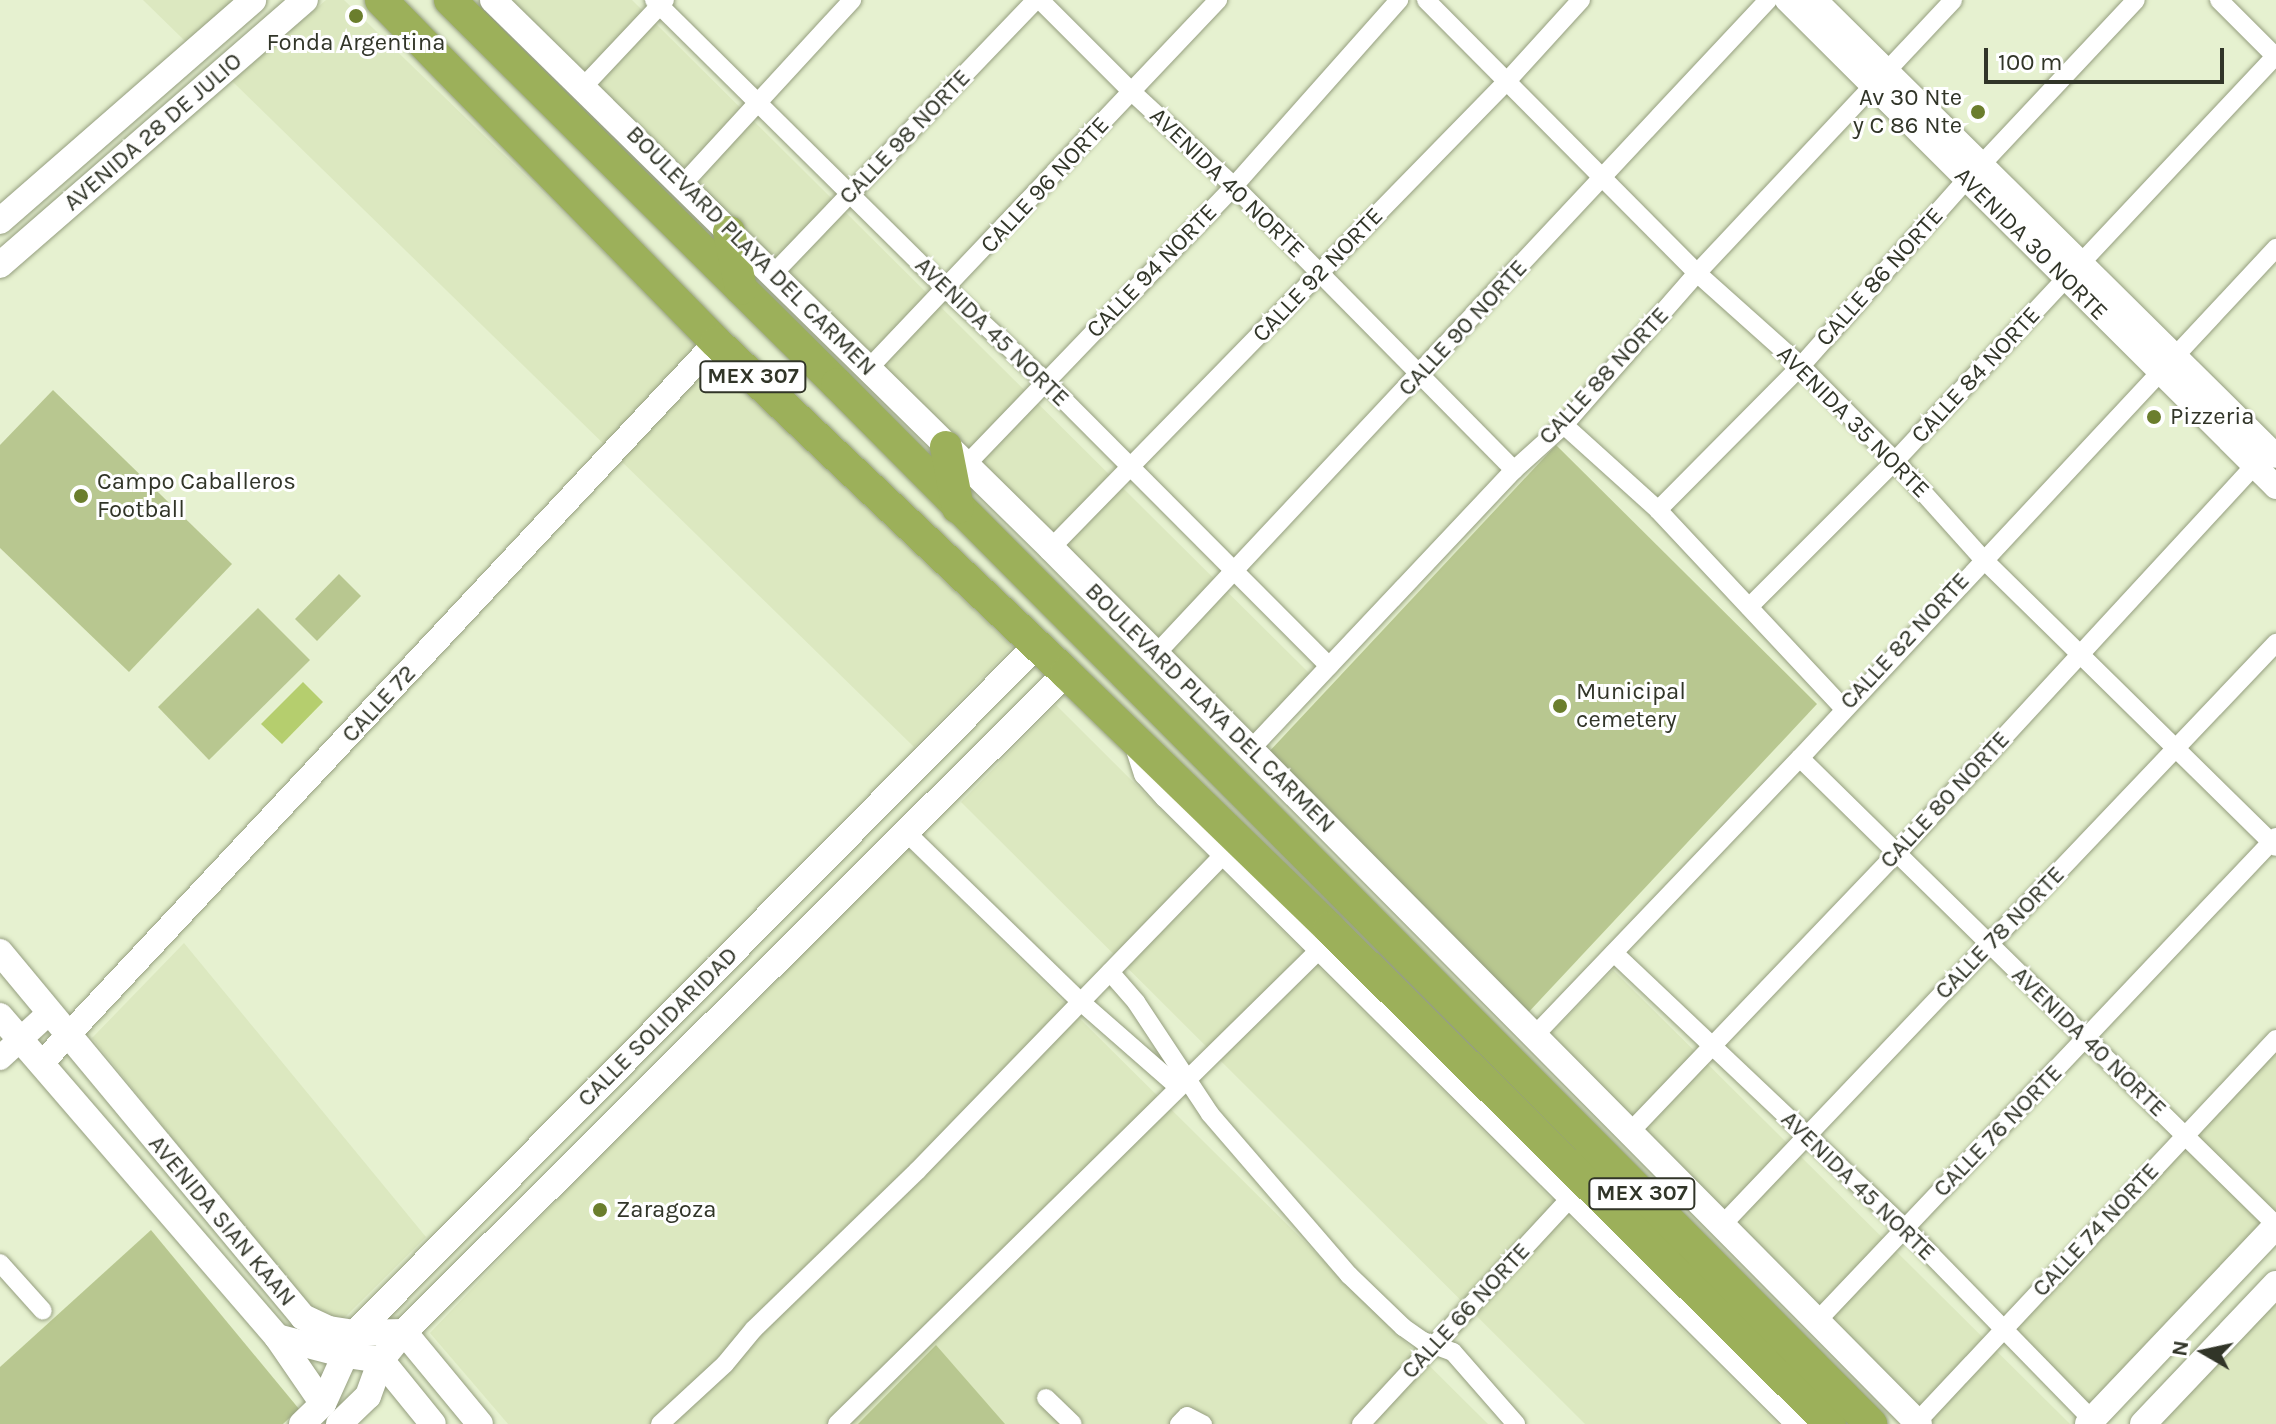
<!DOCTYPE html>
<html>
<head>
<meta charset="utf-8">
<style>
  body { margin:0 }
  #map { position:relative; width:2276px; height:1424px; overflow:hidden; background:#e6f1d0; font-family:Karla,sans-serif }
  div>[style] { position:absolute }
  .built>* { inset:0; background:#dce8c0 }
  .green>* { inset:0; background:#b8c790 }
  .water>* { inset:0; background:#b5ce6e }
  .roads { filter:drop-shadow(0 0 2px #959e7f) drop-shadow(0 0 2px #959e7f) }
  .minor>* { height:18px; margin:-9px; padding:0 9px; transform-origin:9px; border-radius:9px; background:#fff }
  .tertiary>* { height:24px; margin:-12px; padding:0 12px; transform-origin:12px; border-radius:12px; background:#fff }
  .secondary>* { height:26px; margin:-13px; padding:0 13px; transform-origin:13px; border-radius:13px; background:#fff }
  .trunk>* { height:32px; margin:-16px; padding:0 16px; transform-origin:16px; border-radius:16px; background:#9cb05a }
  .dots>* { width:22px; height:22px; translate:-50% -50%; box-sizing:border-box; border:4px solid #fff; border-radius:50% }
  span { translate:-50% -50%; white-space:nowrap; text-align:center; line-height:1.15; -webkit-text-stroke:6px #fff; paint-order:stroke }
  .shield-label span { padding:2px 6px; background:#fff; border:2px solid; border-radius:6px; -webkit-text-stroke-width:0 }
  .shield-label { font-size:22px; color:#313528; font-weight:700 }
  .poi-label { font-size:24px; color:#313528 }
  .right { translate:-100% -50%; text-align:right }
  .left { translate:0 -50%; text-align:left }
  .street-label { font-size:24px; color:#313528 }
  .north { position:absolute; left:2164px; top:1312px; width:80px; height:80px; -webkit-text-stroke:6px #fff; paint-order:stroke; rotate:279deg; font-size:22px; font-weight:700; line-height:32px; text-align:center; color:#313528 }
  .north::after { content:''; display:block; margin:auto; width:28px; height:36px; background:#313528; clip-path:polygon(50% 0,100% 100%,50% 72%,0 100%) }
  .scale { position:absolute; left:1984px; top:48px; width:240px; height:36px; box-sizing:border-box; border:4px solid #313528; border-top:0; padding-left:10px; font-size:24px; line-height:28px; white-space:nowrap; color:#313528; -webkit-text-stroke:6px #fff; paint-order:stroke }
</style>
</head>
<body>
<div id="map">
  <div class="built">
    <i style="clip-path:polygon(143px 0,239px 0,186px 42px)"></i>
    <i style="clip-path:polygon(326px 0,344px 0,1012px 647px,914px 747px,232px 81px)"></i>
    <i style="clip-path:polygon(507px 0,632px 0,1311px 675px,1249px 738px)"></i>
    <i style="clip-path:polygon(1056px 705px,1777px 1424px,1585px 1424px,961px 802px)"></i>
    <i style="clip-path:polygon(909px 849px,1488px 1424px,508px 1424px,430px 1333px,543px 1214px)"></i>
    <i style="clip-path:polygon(184px 943px,426px 1237px,340px 1322px,310px 1310px,92px 1038px)"></i>
    <i style="clip-path:polygon(1613px 970px,2070px 1424px,1934px 1424px,1546px 1038px)"></i>
    <i style="clip-path:polygon(2276px 1049px,2276px 1221px,2087px 1420px,2007px 1336px)"></i>
    <i style="clip-path:polygon(2276px 1301px,2276px 1424px,2159px 1424px)"></i>
  </div>
  <div class="green">
    <i style="clip-path:polygon(53px 390px,232px 564px,129px 672px,0 548px,0 445px)"></i>
    <i style="clip-path:polygon(1556px 445px,1817px 704px,1525px 1016px,1265px 756px)"></i>
    <i style="clip-path:polygon(339px 574px,361px 596px,317px 641px,295px 619px)"></i>
    <i style="clip-path:polygon(258px 608px,310px 660px,209px 760px,158px 707px)"></i>
    <i style="clip-path:polygon(151px 1230px,299px 1409px,283px 1424px,0 1424px,0 1367px)"></i>
    <i style="clip-path:polygon(936px 1345px,1005px 1424px,858px 1424px)"></i>
  </div>
  <div class="water">
    <i style="clip-path:polygon(303px 682px,323px 702px,282px 744px,261px 724px)"></i>
  </div>
  <div class="roads">
    <div class="minor">
      <i style="left:654px;top:0;width:411px;rotate:44.7deg"></i>
      <i style="left:946px;top:289px;width:137px;rotate:42.9deg"></i>
      <i style="left:1046px;top:382px;width:401px;rotate:45.1deg"></i>
      <i style="left:1040px;top:0;width:130px;rotate:45deg"></i>
      <i style="left:1132px;top:92px;width:139px;rotate:42.7deg"></i>
      <i style="left:1234px;top:186px;width:399px;rotate:45.4deg"></i>
      <i style="left:1426px;top:0;width:385px;rotate:45.2deg"></i>
      <i style="left:1697px;top:273px;width:140px;rotate:41.8deg"></i>
      <i style="left:1801px;top:366px;width:134px;rotate:45.3deg"></i>
      <i style="left:1895px;top:461px;width:130px;rotate:48.1deg"></i>
      <i style="left:1982px;top:558px;width:412px;rotate:44.5deg"></i>
      <i style="left:2219px;top:0;width:81px;rotate:45deg"></i>
      <i style="left:584px;top:86px;width:118px;rotate:-46.7deg"></i>
      <i style="left:1981px;top:165px;width:226px;rotate:-46.8deg"></i>
      <i style="left:683px;top:184px;width:250px;rotate:-47.4deg"></i>
      <i style="left:2080px;top:264px;width:287px;rotate:-46.8deg"></i>
      <i style="left:774px;top:273px;width:378px;rotate:-46.2deg"></i>
      <i style="left:870px;top:367px;width:506px;rotate:-46.52deg"></i>
      <i style="left:1564px;top:425px;width:127px;rotate:42.1deg"></i>
      <i style="left:1658px;top:510px;width:271px;rotate:46.9deg"></i>
      <i style="left:965px;top:466px;width:388px;rotate:-46.1deg"></i>
      <i style="left:1234px;top:186px;width:249px;rotate:-48.4deg"></i>
      <i style="left:1658px;top:510px;width:203px;rotate:-45.2deg"></i>
      <i style="left:1801px;top:366px;width:249px;rotate:-48.4deg"></i>
      <i style="left:1051px;top:548px;width:656px;rotate:-45.68deg"></i>
      <i style="left:1509px;top:79px;width:107px;rotate:-47.7deg"></i>
      <i style="left:1749px;top:607px;width:206px;rotate:-45deg"></i>
      <i style="left:1895px;top:461px;width:250px;rotate:-46.9deg"></i>
      <i style="left:1156px;top:654px;width:896px;rotate:-46.9deg"></i>
      <i style="left:1251px;top:749px;width:383px;rotate:-46.7deg"></i>
      <i style="left:1514px;top:470px;width:67px;rotate:-42deg"></i>
      <i style="left:1564px;top:425px;width:202px;rotate:-48.8deg"></i>
      <i style="left:1697px;top:273px;width:374px;rotate:-46.8deg"></i>
      <i style="left:1800px;top:758px;width:667px;rotate:44.45deg"></i>
      <i style="left:906px;top:832px;width:244px;rotate:44.2deg"></i>
      <i style="left:1081px;top:1002px;width:128px;rotate:41.2deg"></i>
      <i style="left:1614px;top:953px;width:400px;rotate:43.4deg"></i>
      <i style="left:1905px;top:1228px;width:274px;rotate:45.7deg"></i>
      <i style="left:1110px;top:972px;width:40px;rotate:49deg"></i>
      <i style="left:1136px;top:1002px;width:134px;rotate:56.5deg"></i>
      <i style="left:1210px;top:1114px;width:213px;rotate:49.2deg"></i>
      <i style="left:1349px;top:1275px;width:75px;rotate:43.9deg"></i>
      <i style="left:1403px;top:1327px;width:24px;rotate:35deg"></i>
      <i style="left:1423px;top:1341px;width:32px;rotate:20deg"></i>
      <i style="left:1453px;top:1352px;width:96px;rotate:48.8deg"></i>
      <i style="left:1535px;top:1035px;width:383px;rotate:-46.3deg"></i>
      <i style="left:1800px;top:758px;width:698px;rotate:-46.97deg"></i>
      <i style="left:1631px;top:1131px;width:383px;rotate:-46.3deg"></i>
      <i style="left:1896px;top:854px;width:528px;rotate:-47.3deg"></i>
      <i style="left:1724px;top:1223px;width:801px;rotate:-46.42deg"></i>
      <i style="left:0;top:1263px;width:64px;rotate:48.1deg"></i>
      <i style="left:1819px;top:1319px;width:664px;rotate:-46.53deg"></i>
      <i style="left:1046px;top:1398px;width:37px;rotate:44deg"></i>
      <i style="left:1917px;top:1422px;width:525px;rotate:-46.85deg"></i>
      <i style="left:660px;top:1424px;width:88px;rotate:-42.7deg"></i>
      <i style="left:725px;top:1364px;width:45px;rotate:-50.4deg"></i>
      <i style="left:754px;top:1329px;width:227px;rotate:-44.1deg"></i>
      <i style="left:917px;top:1171px;width:444px;rotate:-45.9deg"></i>
      <i style="left:837px;top:1424px;width:677px;rotate:-44.52deg"></i>
      <i style="left:1179px;top:1424px;width:11px;rotate:-45deg"></i>
      <i style="left:1187px;top:1416px;width:18px;rotate:27deg"></i>
      <i style="left:1361px;top:1424px;width:308px;rotate:-47.2deg"></i>
    </div>
    <div class="tertiary">
      <i style="left:1787px;top:0;width:690px;rotate:44.88deg"></i>
      <i style="left:1815px;top:0;width:648px;rotate:44.69deg"></i>
      <i style="left:0;top:1058px;width:67px;rotate:-42.6deg"></i>
      <i style="left:41px;top:1064px;width:988px;rotate:-46.93deg"></i>
    </div>
    <div class="secondary">
      <i style="left:493px;top:0;width:782px;rotate:44.48deg"></i>
      <i style="left:1051px;top:548px;width:1233px;rotate:45.26deg"></i>
      <i style="left:0;top:221px;width:336px;rotate:-41.1deg"></i>
      <i style="left:0;top:265px;width:404px;rotate:-41deg"></i>
      <i style="left:1138px;top:746px;width:28px;rotate:72deg"></i>
      <i style="left:1147px;top:773px;width:30px;rotate:48deg"></i>
      <i style="left:1167px;top:795px;width:892px;rotate:44.82deg"></i>
      <i style="left:0;top:952px;width:474px;rotate:50.3deg"></i>
      <i style="left:303px;top:1317px;width:29px;rotate:25deg"></i>
      <i style="left:329px;top:1329px;width:26px;rotate:9deg"></i>
      <i style="left:355px;top:1333px;width:49px;rotate:-1.2deg"></i>
      <i style="left:404px;top:1332px;width:119px;rotate:50.4deg"></i>
      <i style="left:0;top:1016px;width:424px;rotate:49.2deg"></i>
      <i style="left:277px;top:1337px;width:81px;rotate:55.5deg"></i>
      <i style="left:277px;top:1337px;width:71px;rotate:14.6deg"></i>
      <i style="left:346px;top:1355px;width:35px;rotate:8deg"></i>
      <i style="left:381px;top:1360px;width:82px;rotate:50.9deg"></i>
      <i style="left:302px;top:1424px;width:29px;rotate:-44deg"></i>
      <i style="left:323px;top:1404px;width:78px;rotate:-65.7deg"></i>
      <i style="left:355px;top:1333px;width:969px;rotate:-45.25deg"></i>
      <i style="left:339px;top:1424px;width:40px;rotate:-44deg"></i>
      <i style="left:368px;top:1396px;width:38px;rotate:-70deg"></i>
      <i style="left:381px;top:1360px;width:36px;rotate:-51deg"></i>
      <i style="left:404px;top:1332px;width:934px;rotate:-44.87deg"></i>
      <i style="left:2088px;top:1424px;width:273px;rotate:-46.5deg"></i>
      <i style="left:2143px;top:1424px;width:193px;rotate:-46.5deg"></i>
    </div>
    <div class="trunk">
      <i style="left:381px;top:0;width:479px;rotate:45.6deg"></i>
      <i style="left:716px;top:342px;width:482px;rotate:43.4deg"></i>
      <i style="left:1066px;top:673px;width:366px;rotate:44.1deg"></i>
      <i style="left:1329px;top:928px;width:705px;rotate:44.71deg"></i>
      <i style="left:450px;top:0;width:545px;rotate:44.78deg"></i>
      <i style="left:837px;top:384px;width:1467px;rotate:45.17deg"></i>
      <i style="left:729px;top:232px;width:58px;rotate:78.1deg"></i>
      <i style="left:946px;top:447px;width:62px;rotate:78.9deg"></i>
    </div>
  </div>
  <div class="dots">
    <i style="left:356px;top:16px;background:#6b7e2d"></i>
    <i style="left:1978px;top:112px;background:#6b7e2d"></i>
    <i style="left:2154px;top:417px;background:#6b7e2d"></i>
    <i style="left:81px;top:496px;background:#6b7e2d"></i>
    <i style="left:1560px;top:706px;background:#6b7e2d"></i>
    <i style="left:600px;top:1210px;background:#6b7e2d"></i>
  </div>
  <div class="shield-label">
    <span style="left:753px;top:377px">MEX 307</span>
    <span style="left:1642px;top:1194px">MEX 307</span>
  </div>
  <div class="poi-label">
    <span style="left:356px;top:43px">Fonda Argentina</span>
    <span class="right" style="left:1962px;top:112px">Av 30 Nte<br>y C 86 Nte</span>
    <span class="left" style="left:2170px;top:417px">Pizzeria</span>
    <span class="left" style="left:97px;top:496px">Campo Caballeros<br>Football</span>
    <span class="left" style="left:1576px;top:706px">Municipal<br>cemetery</span>
    <span class="left" style="left:616px;top:1210px">Zaragoza</span>
  </div>
  <div class="street-label">
    <span style="left:153px;top:132px;rotate:-41deg">AVENIDA 28 DE JULIO</span>
    <span style="left:905px;top:137px;rotate:-46deg">CALLE 98 NORTE</span>
    <span style="left:1227px;top:183px;rotate:44deg">AVENIDA 40 NORTE</span>
    <span style="left:1045px;top:185px;rotate:-47deg">CALLE 96 NORTE</span>
    <span style="left:2031px;top:244px;rotate:45deg">AVENIDA 30 NORTE</span>
    <span style="left:751px;top:251px;rotate:45deg">BOULEVARD PLAYA DEL CARMEN</span>
    <span style="left:1152px;top:271px;rotate:-46deg">CALLE 94 NORTE</span>
    <span style="left:1318px;top:275px;rotate:-46deg">CALLE 92 NORTE</span>
    <span style="left:1880px;top:277px;rotate:-48deg">CALLE 86 NORTE</span>
    <span style="left:1463px;top:328px;rotate:-47deg">CALLE 90 NORTE</span>
    <span style="left:992px;top:332px;rotate:44deg">AVENIDA 45 NORTE</span>
    <span style="left:1976px;top:375px;rotate:-47deg">CALLE 84 NORTE</span>
    <span style="left:1604px;top:376px;rotate:-47deg">CALLE 88 NORTE</span>
    <span style="left:1853px;top:422px;rotate:45deg">AVENIDA 35 NORTE</span>
    <span style="left:1905px;top:641px;rotate:-47deg">CALLE 82 NORTE</span>
    <span style="left:379px;top:704px;rotate:-47deg">CALLE 72</span>
    <span style="left:1210px;top:708px;rotate:45deg">BOULEVARD PLAYA DEL CARMEN</span>
    <span style="left:1945px;top:800px;rotate:-47deg">CALLE 80 NORTE</span>
    <span style="left:2000px;top:933px;rotate:-46deg">CALLE 78 NORTE</span>
    <span style="left:658px;top:1027px;rotate:-45deg">CALLE SOLIDARIDAD</span>
    <span style="left:2089px;top:1042px;rotate:44deg">AVENIDA 40 NORTE</span>
    <span style="left:1998px;top:1131px;rotate:-46deg">CALLE 76 NORTE</span>
    <span style="left:1858px;top:1186px;rotate:44deg">AVENIDA 45 NORTE</span>
    <span style="left:222px;top:1221px;rotate:50deg">AVENIDA SIAN KAAN</span>
    <span style="left:2096px;top:1230px;rotate:-47deg">CALLE 74 NORTE</span>
    <span style="left:1466px;top:1311px;rotate:-47deg">CALLE 66 NORTE</span>
  </div>
  <div class="north">N</div>
  <div class="scale">100 m</div>
</div>
</body>
</html>
